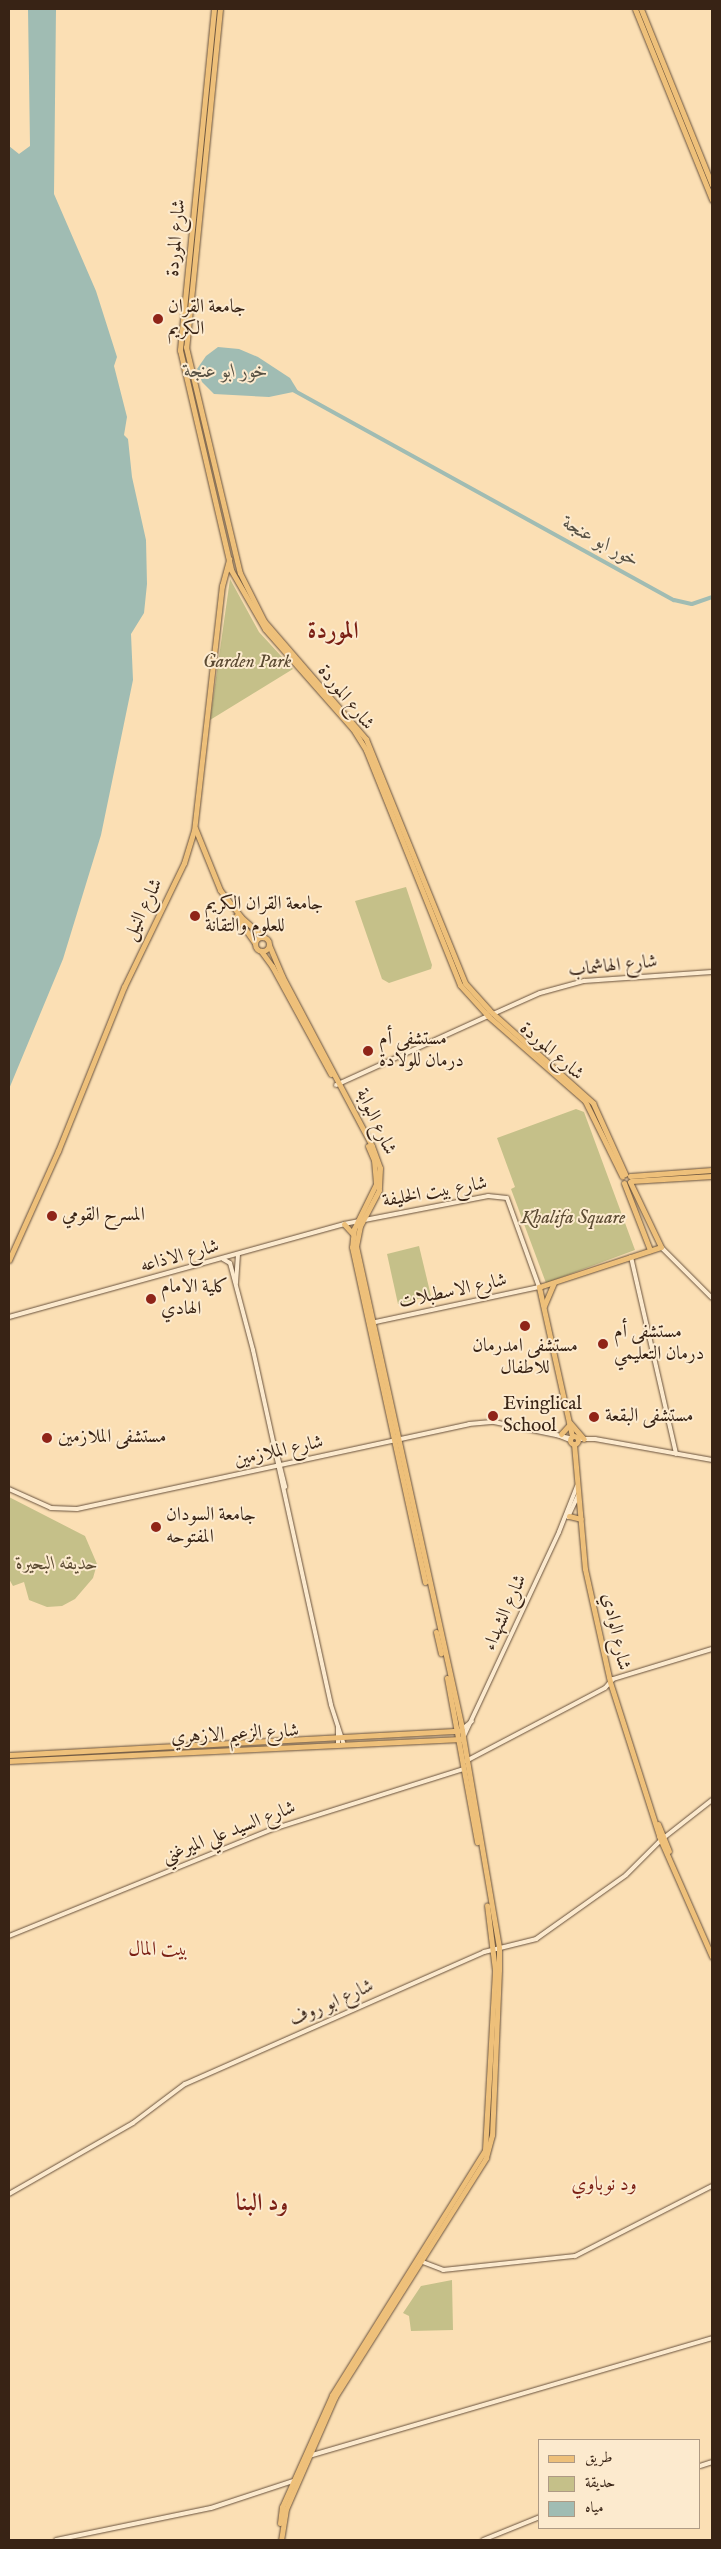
<!DOCTYPE html>
<html>
<head>
<meta charset="utf-8">
<style>
  body { margin:0 }
  #map { position:relative; width:721px; height:2549px; overflow:hidden; background:#fbdfb4; font-family:"IM FELL English",Amiri,serif }
  div>[style] { position:absolute }
  .green>* { inset:0; background:#c5c089 }
  .water>* { inset:0; background:#a0bcb3 }
  .canal>* { height:4px; margin:-2px; padding:0 2px; transform-origin:2px; border-radius:2px; background:#a0bcb3 }
  .roads { filter:drop-shadow(0 0 1px #69523d) drop-shadow(0 0 1px #69523d) }
  .minor>* { height:4px; margin:-2px; padding:0 2px; transform-origin:2px; border-radius:2px; background:#fceace }
  .major>* { height:5px; margin:-2.5px; padding:0 2.5px; transform-origin:2.5px; border-radius:2.5px; background:#eec07a }
  .major>.ring { margin:-2.5px; padding:0; box-sizing:content-box; background:none; border:5px solid #eec07a; border-radius:50% }
  .dots>* { width:14px; height:14px; translate:-50% -50%; box-sizing:border-box; border:2px solid #fceace; border-radius:50% }
  span { translate:-50% -50%; white-space:nowrap; text-align:center; line-height:1.15; -webkit-text-stroke:4px #fceace; paint-order:stroke }
  .street-label { font-size:19px; color:#382315 }
  .poi-label { font-size:19px; color:#382315 }
  .left { translate:0 -50%; text-align:left }
  .park-label { font-size:19px; color:#5b4a32; font-style:italic }
  .water-label { font-size:20px; color:#575144; font-style:italic }
  .neighbourhood-label { font-size:20px; color:#7a1f14 }
  .district-label { font-size:24px; color:#7a1f14; font-weight:700 }
  .frame { position:absolute; inset:0; border:10px solid #382315; pointer-events:none }
  .legend { position:absolute; left:538px; top:2439px; width:162px; height:90px; box-sizing:border-box; background:#fceace; border:1px solid #ae9a84; margin:0; padding:6px 9px; list-style:none; font-size:15px; color:#382315 }
  .legend li { display:flex; align-items:center; gap:10px; height:25px }
  .legend b { width:25px; border:1px solid #ae9a84 }
</style>
</head>
<body>
<div id="map">
  <div class="green">
    <i style="clip-path:polygon(230px 579px,259px 632px,293px 669px,210px 720px)"></i>
    <i style="clip-path:polygon(406px 887px,432px 965px,431px 969px,389px 983px,382px 979px,355px 901px)"></i>
    <i style="clip-path:polygon(576px 1109px,584px 1112px,635px 1250px,546px 1283px,511px 1189px,515px 1187px,497px 1138px)"></i>
    <i style="clip-path:polygon(419px 1246px,431px 1296px,398px 1304px,387px 1254px)"></i>
    <i style="clip-path:polygon(9px 1497px,85px 1536px,97px 1564px,93px 1578px,75px 1599px,62px 1606px,47px 1607px,29px 1600px,24px 1582px,13px 1586px,9px 1579px)"></i>
    <i style="clip-path:polygon(452px 2280px,453px 2330px,411px 2331px,409px 2316px,403px 2313px,421px 2286px)"></i>
  </div>
  <div class="water">
    <i style="clip-path:polygon(28px 9px,56px 9px,54px 194px,96px 291px,117px 357px,114px 366px,127px 417px,124px 435px,128px 439px,132px 477px,146px 540px,147px 584px,144px 613px,131px 634px,133px 680px,101px 835px,63px 959px,9px 1089px,9px 146px,19px 154px,30px 146px)"></i>
    <i style="clip-path:polygon(218px 347px,239px 349px,258px 357px,290px 378px,298px 391px,269px 397px,214px 394px,202px 382px,197px 369px,206px 356px)"></i>
  </div>
  <div class="canal">
    <i style="left:293px;top:390px;width:435px;rotate:28.9deg"></i>
    <i style="left:674px;top:600px;width:18px;rotate:13deg"></i>
    <i style="left:692px;top:604px;width:21px;rotate:-19deg"></i>
  </div>
  <div class="roads">
    <div class="minor">
      <i style="left:493px;top:1014px;width:51px;rotate:-24.1deg"></i>
      <i style="left:540px;top:993px;width:46px;rotate:-15.3deg"></i>
      <i style="left:584px;top:981px;width:128px;rotate:-4deg"></i>
      <i style="left:336px;top:1085px;width:167px;rotate:-24.4deg"></i>
      <i style="left:661px;top:1247px;width:72px;rotate:45deg"></i>
      <i style="left:631px;top:1257px;width:202px;rotate:77.1deg"></i>
      <i style="left:223px;top:1259px;width:8px;rotate:30deg"></i>
      <i style="left:230px;top:1263px;width:90px;rotate:75.2deg"></i>
      <i style="left:253px;top:1350px;width:363px;rotate:77.6deg"></i>
      <i style="left:331px;top:1705px;width:40px;rotate:72deg"></i>
      <i style="left:236px;top:1283px;width:28px;rotate:-86deg"></i>
      <i style="left:9px;top:1317px;width:348px;rotate:-15.5deg"></i>
      <i style="left:344px;top:1224px;width:147px;rotate:-11deg"></i>
      <i style="left:488px;top:1196px;width:19px;rotate:6deg"></i>
      <i style="left:507px;top:1198px;width:95px;rotate:70.2deg"></i>
      <i style="left:539px;top:1287px;width:172px;rotate:167.9deg"></i>
      <i style="left:557px;top:1435px;width:14px;rotate:21deg"></i>
      <i style="left:578px;top:1439px;width:17px"></i>
      <i style="left:595px;top:1439px;width:119px;rotate:10.2deg"></i>
      <i style="left:276px;top:1450px;width:38px;rotate:76deg"></i>
      <i style="left:9px;top:1489px;width:46px;rotate:24.3deg"></i>
      <i style="left:51px;top:1508px;width:26px;rotate:2deg"></i>
      <i style="left:77px;top:1509px;width:401px;rotate:-12.2deg"></i>
      <i style="left:469px;top:1424px;width:25px;rotate:-5deg"></i>
      <i style="left:494px;top:1422px;width:78px;rotate:11.9deg"></i>
      <i style="left:568px;top:1517px;width:23px;rotate:-65deg"></i>
      <i style="left:338px;top:1727px;width:17px;rotate:90deg"></i>
      <i style="left:461px;top:1730px;width:14px;rotate:-39deg"></i>
      <i style="left:463px;top:1738px;width:227px;rotate:-65deg"></i>
      <i style="left:559px;top:1532px;width:49px;rotate:-68.6deg"></i>
      <i style="left:466px;top:1761px;width:157px;rotate:-27.7deg"></i>
      <i style="left:605px;top:1688px;width:12px;rotate:-48deg"></i>
      <i style="left:613px;top:1679px;width:103px;rotate:-16.9deg"></i>
      <i style="left:9px;top:1936px;width:285px;rotate:-22.1deg"></i>
      <i style="left:273px;top:1829px;width:199px;rotate:-17.5deg"></i>
      <i style="left:9px;top:2194px;width:143px;rotate:-29.8deg"></i>
      <i style="left:133px;top:2123px;width:65px;rotate:-36.9deg"></i>
      <i style="left:185px;top:2084px;width:327px;rotate:-23.8deg"></i>
      <i style="left:484px;top:1952px;width:54px;rotate:-14deg"></i>
      <i style="left:536px;top:1939px;width:110px;rotate:-35.4deg"></i>
      <i style="left:626px;top:1875px;width:49px;rotate:-45deg"></i>
      <i style="left:661px;top:1840px;width:65px;rotate:-38.1deg"></i>
      <i style="left:420px;top:2261px;width:25px;rotate:21deg"></i>
      <i style="left:443px;top:2270px;width:133px;rotate:-6.1deg"></i>
      <i style="left:575px;top:2256px;width:154px;rotate:-27.1deg"></i>
      <i style="left:309px;top:2456px;width:420px;rotate:-16.3deg"></i>
      <i style="left:700px;top:2466px;width:13px;rotate:-18deg"></i>
      <i style="left:56px;top:2540px;width:158px;rotate:-11.7deg"></i>
      <i style="left:211px;top:2508px;width:86px;rotate:-18.2deg"></i>
      <i style="left:483px;top:2540px;width:61px;rotate:-22deg"></i>
    </div>
    <div class="major">
      <i style="left:214px;top:9px;width:343px;rotate:95.7deg"></i>
      <i style="left:180px;top:350px;width:226px;rotate:76.9deg"></i>
      <i style="left:231px;top:570px;width:68px;rotate:60deg"></i>
      <i style="left:265px;top:629px;width:133px;rotate:48.7deg"></i>
      <i style="left:353px;top:729px;width:25px;rotate:58deg"></i>
      <i style="left:366px;top:750px;width:253px;rotate:68.2deg"></i>
      <i style="left:460px;top:985px;width:42px;rotate:47.9deg"></i>
      <i style="left:488px;top:1016px;width:129px;rotate:41.2deg"></i>
      <i style="left:585px;top:1101px;width:84px;rotate:63.7deg"></i>
      <i style="left:220px;top:9px;width:340px;rotate:95.7deg"></i>
      <i style="left:186px;top:347px;width:232px;rotate:76.6deg"></i>
      <i style="left:240px;top:573px;width:54px;rotate:63.4deg"></i>
      <i style="left:264px;top:621px;width:156px;rotate:49.2deg"></i>
      <i style="left:366px;top:739px;width:263px;rotate:67.9deg"></i>
      <i style="left:465px;top:983px;width:36px;rotate:48deg"></i>
      <i style="left:489px;top:1010px;width:140px;rotate:41.8deg"></i>
      <i style="left:593px;top:1103px;width:78px;rotate:65.7deg"></i>
      <i style="left:635px;top:9px;width:206px;rotate:68deg"></i>
      <i style="left:641px;top:9px;width:190px;rotate:68deg"></i>
      <i style="left:195px;top:828px;width:67px;rotate:68deg"></i>
      <i style="left:220px;top:890px;width:34px;rotate:52deg"></i>
      <i style="left:241px;top:917px;width:30px;rotate:42deg"></i>
      <i style="left:236px;top:916px;width:33px;rotate:55deg"></i>
      <i class="ring" style="left:255px;top:937px;width:9px;height:9px"></i>
      <i style="left:269px;top:945px;width:34px;rotate:67deg"></i>
      <i style="left:282px;top:976px;width:192px;rotate:62.1deg"></i>
      <i style="left:372px;top:1146px;width:23px;rotate:70deg"></i>
      <i style="left:380px;top:1168px;width:22px;rotate:93deg"></i>
      <i style="left:379px;top:1190px;width:41px;rotate:117.8deg"></i>
      <i style="left:360px;top:1226px;width:20px;rotate:101deg"></i>
      <i style="left:356px;top:1246px;width:490px;rotate:77.6deg"></i>
      <i style="left:461px;top:1725px;width:226px;rotate:80.3deg"></i>
      <i style="left:499px;top:1948px;width:22px;rotate:90deg"></i>
      <i style="left:499px;top:1970px;width:165px;rotate:92.4deg"></i>
      <i style="left:492px;top:2135px;width:24px;rotate:105deg"></i>
      <i style="left:486px;top:2158px;width:283px;rotate:122.3deg"></i>
      <i style="left:335px;top:2397px;width:122px;rotate:113.6deg"></i>
      <i style="left:286px;top:2509px;width:31px;rotate:99deg"></i>
      <i style="left:261px;top:951px;width:19px;rotate:54deg"></i>
      <i style="left:272px;top:966px;width:123px;rotate:61.4deg"></i>
      <i style="left:368px;top:1146px;width:15px;rotate:67deg"></i>
      <i style="left:374px;top:1160px;width:24px;rotate:85deg"></i>
      <i style="left:376px;top:1184px;width:50px;rotate:116.1deg"></i>
      <i style="left:354px;top:1229px;width:18px;rotate:96deg"></i>
      <i style="left:352px;top:1247px;width:343px;rotate:77.7deg"></i>
      <i style="left:630px;top:1176px;width:82px;rotate:-4.2deg"></i>
      <i style="left:631px;top:1181px;width:81px;rotate:-3.5deg"></i>
      <i style="left:624px;top:1183px;width:72px;rotate:68.8deg"></i>
      <i style="left:344px;top:1224px;width:13px;rotate:48deg"></i>
      <i style="left:9px;top:1260px;width:120px;rotate:-65.8deg"></i>
      <i style="left:58px;top:1151px;width:177px;rotate:-68.1deg"></i>
      <i style="left:124px;top:987px;width:138px;rotate:-64.2deg"></i>
      <i style="left:184px;top:863px;width:34px;rotate:-73deg"></i>
      <i style="left:194px;top:831px;width:247px;rotate:-83.5deg"></i>
      <i style="left:222px;top:586px;width:28px;rotate:-75deg"></i>
      <i style="left:544px;top:1306px;width:25px;rotate:-67deg"></i>
      <i style="left:570px;top:1423px;width:21px;rotate:49deg"></i>
      <i style="left:561px;top:1434px;width:12px;rotate:-48deg"></i>
      <i class="ring" style="left:570px;top:1436px;width:3px;height:3px"></i>
      <i style="left:572px;top:1436px;width:153px;rotate:-102.5deg"></i>
      <i style="left:539px;top:1287px;width:128px;rotate:-18.2deg"></i>
      <i style="left:661px;top:1247px;width:72px;rotate:-115.5deg"></i>
      <i style="left:574px;top:1444px;width:125px;rotate:85deg"></i>
      <i style="left:585px;top:1569px;width:116px;rotate:77.5deg"></i>
      <i style="left:610px;top:1682px;width:162px;rotate:72.3deg"></i>
      <i style="left:659px;top:1836px;width:132px;rotate:66.3deg"></i>
      <i style="left:569px;top:1516px;width:12px;rotate:14deg"></i>
      <i style="left:436px;top:1632px;width:22px;rotate:77deg"></i>
      <i style="left:447px;top:1678px;width:167px;rotate:79.6deg"></i>
      <i style="left:9px;top:1755px;width:450px;rotate:-3.1deg"></i>
      <i style="left:9px;top:1761px;width:452px;rotate:-2.8deg"></i>
      <i style="left:658px;top:1824px;width:29px;rotate:68deg"></i>
      <i style="left:280px;top:2523px;width:16px;rotate:-83deg"></i>
      <i style="left:282px;top:2507px;width:123px;rotate:-65.9deg"></i>
      <i style="left:332px;top:2395px;width:289px;rotate:-58deg"></i>
      <i style="left:485px;top:2150px;width:180px;rotate:-86.8deg"></i>
      <i style="left:495px;top:1970px;width:65px;rotate:-97deg"></i>
    </div>
  </div>
  <div class="dots">
    <i style="left:158px;top:319px;background:#8f2418"></i>
    <i style="left:195px;top:916px;background:#8f2418"></i>
    <i style="left:368px;top:1051px;background:#8f2418"></i>
    <i style="left:52px;top:1216px;background:#8f2418"></i>
    <i style="left:151px;top:1299px;background:#8f2418"></i>
    <i style="left:525px;top:1326px;background:#8f2418"></i>
    <i style="left:603px;top:1344px;background:#8f2418"></i>
    <i style="left:493px;top:1416px;background:#8f2418"></i>
    <i style="left:594px;top:1417px;background:#8f2418"></i>
    <i style="left:47px;top:1438px;background:#8f2418"></i>
    <i style="left:156px;top:1527px;background:#8f2418"></i>
  </div>
  <div class="street-label">
    <span style="left:177px;top:238px;rotate:-85deg">شارع الموردة</span>
    <span style="left:345px;top:698px;rotate:51deg">شارع الموردة</span>
    <span style="left:144px;top:910px;rotate:-64deg">شارع النيل</span>
    <span style="left:613px;top:967px;rotate:-6deg">شارع الهاشماب</span>
    <span style="left:551px;top:1052px;rotate:41deg">شارع الموردة</span>
    <span style="left:375px;top:1122px;rotate:65deg">شارع البوابة</span>
    <span style="left:435px;top:1193px;rotate:-10deg">شارع بيت الخليفة</span>
    <span style="left:180px;top:1257px;rotate:-15deg">شارع الاذاعه</span>
    <span style="left:453px;top:1292px;rotate:-12deg">شارع الاسطبلات</span>
    <span style="left:279px;top:1452px;rotate:-12deg">شارع الملازمين</span>
    <span style="left:506px;top:1613px;rotate:-66deg">شارع الشهداء</span>
    <span style="left:615px;top:1632px;rotate:78deg">شارع الوادي</span>
    <span style="left:235px;top:1735px;rotate:-3deg">شارع الزعيم الازهري</span>
    <span style="left:229px;top:1833px;rotate:-21deg">شارع السيد علي الميرغني</span>
    <span style="left:332px;top:2004px;rotate:-24deg">شارع ابو روف</span>
  </div>
  <div class="poi-label">
    <span class="left" style="left:168px;top:319px">جامعة القران<br>الكريم</span>
    <span class="left" style="left:205px;top:916px">جامعة القران الكريم<br>للعلوم والتقانة</span>
    <span class="left" style="left:379px;top:1051px">مستشفى أم<br>درمان للولادة</span>
    <span class="left" style="left:62px;top:1216px">المسرح القومي</span>
    <span class="left" style="left:161px;top:1299px">كلية الامام<br>الهادي</span>
    <span class="left" style="left:614px;top:1344px">مستشفى أم<br>درمان التعليمي</span>
    <span style="left:525px;top:1358px">مستشفى امدرمان<br>للاطفال</span>
    <span class="left" style="left:503px;top:1416px">Evinglical<br>School</span>
    <span class="left" style="left:605px;top:1417px">مستشفى البقعة</span>
    <span class="left" style="left:58px;top:1438px">مستشفى الملازمين</span>
    <span class="left" style="left:166px;top:1527px">جامعة السودان<br>المفتوحه</span>
  </div>
  <div class="park-label">
    <span style="left:247px;top:663px">Garden Park</span>
    <span style="left:573px;top:1219px">Khalifa Square</span>
    <span style="left:57px;top:1565px">حديقه البحيرة</span>
  </div>
  <div class="water-label">
    <span style="left:226px;top:371px">خور ابو عنجة</span>
    <span style="left:601px;top:542px;rotate:29deg">خور ابو عنجة</span>
  </div>
  <div class="neighbourhood-label">
    <span style="left:158px;top:1949px">بيت المال</span>
    <span style="left:604px;top:2184px">ود نوباوي</span>
  </div>
  <div class="district-label">
    <span style="left:333px;top:632px">الموردة</span>
    <span style="left:262px;top:2204px">ود البنا</span>
  </div>
  <div class="frame"></div>
  <ul class="legend">
  <li><b style="height:6px;background:#eec07a"></b>طريق</li>
  <li><b style="height:14px;background:#c5c089"></b>حديقة</li>
  <li><b style="height:14px;background:#a0bcb3"></b>مياه</li>
  </ul>
</div>
</body>
</html>
